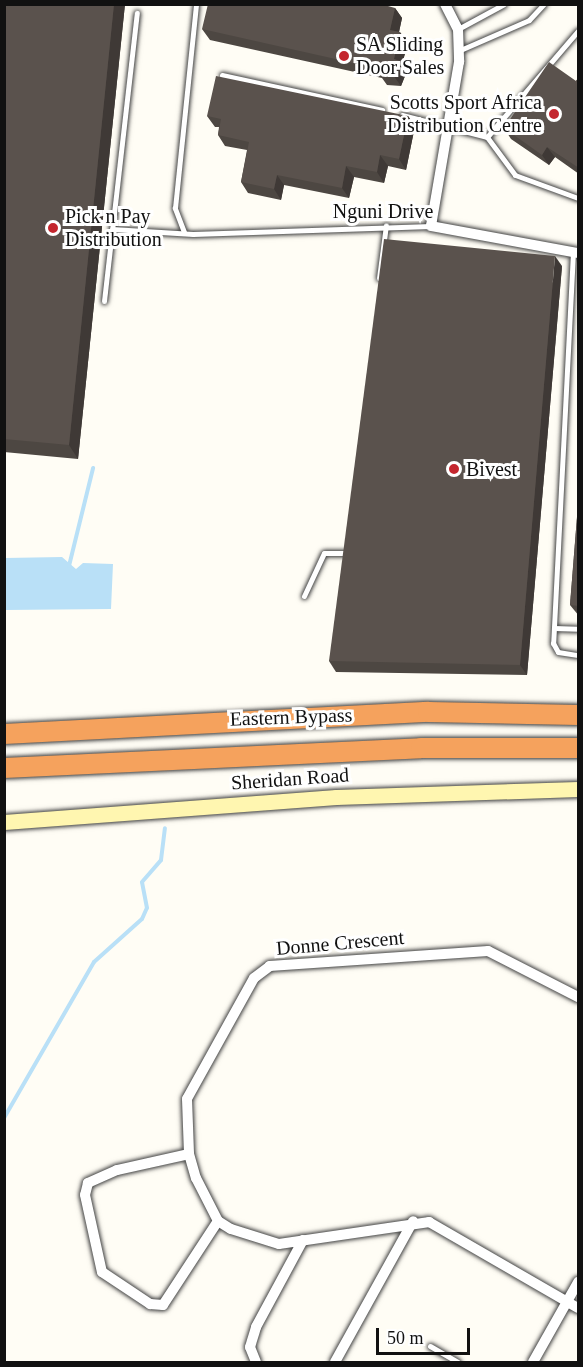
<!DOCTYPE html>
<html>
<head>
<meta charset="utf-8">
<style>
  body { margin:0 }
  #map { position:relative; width:583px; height:1367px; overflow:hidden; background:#fffdf5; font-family:Georgia,serif }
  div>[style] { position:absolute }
  .water>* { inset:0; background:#b9e0f7 }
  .stream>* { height:4px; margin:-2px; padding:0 2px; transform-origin:2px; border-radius:2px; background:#b9e0f7 }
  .roads { filter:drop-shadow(0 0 2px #444) drop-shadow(0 0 2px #444) }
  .lane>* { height:5px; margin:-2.5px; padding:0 2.5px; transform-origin:2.5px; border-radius:2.5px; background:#fff }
  .street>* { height:10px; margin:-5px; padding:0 5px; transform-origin:5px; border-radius:5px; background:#fff }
  .secondary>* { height:15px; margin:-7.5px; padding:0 7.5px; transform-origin:7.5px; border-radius:7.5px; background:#fff6b0 }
  .highway>* { height:20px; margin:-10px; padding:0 10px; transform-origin:10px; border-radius:10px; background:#f5a25d }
  .wall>* { inset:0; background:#4d4742 }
  .shaded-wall>* { inset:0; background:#3f3936 }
  .building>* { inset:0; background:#5a524d }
  .dots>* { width:16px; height:16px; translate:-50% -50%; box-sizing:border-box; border:3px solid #fff; border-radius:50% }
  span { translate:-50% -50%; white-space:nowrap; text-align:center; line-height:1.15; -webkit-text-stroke:6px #fff; paint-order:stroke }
  .poi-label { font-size:20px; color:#111 }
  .left { translate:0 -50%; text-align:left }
  .right { translate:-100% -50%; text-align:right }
  .street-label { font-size:20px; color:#111 }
  .frame { position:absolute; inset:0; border:6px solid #111; pointer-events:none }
  .scale { position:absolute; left:376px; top:1328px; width:94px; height:27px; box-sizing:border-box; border:3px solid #111; border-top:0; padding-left:8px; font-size:18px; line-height:21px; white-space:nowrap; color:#111; -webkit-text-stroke:4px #fff; paint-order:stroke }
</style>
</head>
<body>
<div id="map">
  <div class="water">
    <i style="clip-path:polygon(62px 557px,76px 569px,83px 563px,113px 564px,111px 609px,5px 610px,5px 558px)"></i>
  </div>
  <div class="stream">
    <i style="left:69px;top:566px;width:101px;rotate:-76.2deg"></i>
    <i style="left:4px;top:1118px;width:180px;rotate:-60deg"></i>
    <i style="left:94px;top:962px;width:64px;rotate:-41.9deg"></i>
    <i style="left:142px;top:919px;width:12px;rotate:-66deg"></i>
    <i style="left:147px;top:908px;width:26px;rotate:-101deg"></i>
    <i style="left:142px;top:882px;width:29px;rotate:-49deg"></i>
    <i style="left:161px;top:860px;width:32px;rotate:-83deg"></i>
  </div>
  <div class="roads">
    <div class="lane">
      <i style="left:458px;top:29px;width:52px;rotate:-28.5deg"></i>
      <i style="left:458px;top:51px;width:77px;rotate:-23.6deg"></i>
      <i style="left:529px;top:20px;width:22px;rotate:-47deg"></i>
      <i style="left:222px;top:75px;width:164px;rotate:12.3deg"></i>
      <i style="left:402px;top:115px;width:88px;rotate:14.5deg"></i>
      <i style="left:487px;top:137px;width:140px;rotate:-49.4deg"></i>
      <i style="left:487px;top:137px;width:47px;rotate:53.6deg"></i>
      <i style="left:515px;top:175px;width:67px;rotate:20.1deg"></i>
      <i style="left:112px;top:229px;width:81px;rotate:3.5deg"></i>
      <i style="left:193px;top:234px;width:238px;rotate:-1.9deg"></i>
      <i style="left:184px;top:232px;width:26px;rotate:-111deg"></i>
      <i style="left:175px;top:208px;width:205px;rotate:-84.1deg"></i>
      <i style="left:573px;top:252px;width:392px;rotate:92.9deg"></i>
      <i style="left:553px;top:643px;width:10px;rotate:61deg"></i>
      <i style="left:558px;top:652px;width:20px;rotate:9deg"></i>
      <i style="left:379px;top:278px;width:53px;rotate:-82.5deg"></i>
      <i style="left:104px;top:301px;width:290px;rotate:-83.5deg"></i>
      <i style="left:304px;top:596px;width:47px;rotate:-65.1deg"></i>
      <i style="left:324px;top:553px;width:24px"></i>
      <i style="left:554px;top:628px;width:24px;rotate:2deg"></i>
      <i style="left:430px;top:1346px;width:32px;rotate:30deg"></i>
    </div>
    <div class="street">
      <i style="left:445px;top:4px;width:28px;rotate:63deg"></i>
      <i style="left:458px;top:29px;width:33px;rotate:88deg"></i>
      <i style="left:459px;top:62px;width:166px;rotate:99.7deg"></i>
      <i style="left:431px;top:226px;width:149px;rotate:10.4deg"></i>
      <i style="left:578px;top:997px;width:101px;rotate:-152.9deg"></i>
      <i style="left:488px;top:951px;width:219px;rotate:176.1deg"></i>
      <i style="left:270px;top:966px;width:20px;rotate:143deg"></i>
      <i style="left:254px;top:978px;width:138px;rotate:119deg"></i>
      <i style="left:187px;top:1099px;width:55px;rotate:87.9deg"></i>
      <i style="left:189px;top:1154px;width:25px;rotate:74deg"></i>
      <i style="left:196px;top:1178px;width:48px;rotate:62.9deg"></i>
      <i style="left:218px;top:1221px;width:15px;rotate:32deg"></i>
      <i style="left:231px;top:1229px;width:50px;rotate:17.4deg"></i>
      <i style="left:279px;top:1244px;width:152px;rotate:-8.3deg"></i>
      <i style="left:429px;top:1222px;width:172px;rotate:30deg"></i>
      <i style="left:189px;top:1154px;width:74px;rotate:167.5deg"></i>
      <i style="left:117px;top:1170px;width:32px;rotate:156deg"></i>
      <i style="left:88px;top:1183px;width:12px;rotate:104deg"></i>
      <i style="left:85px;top:1195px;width:79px;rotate:77.6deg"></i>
      <i style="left:102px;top:1272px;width:58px;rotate:33.7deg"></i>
      <i style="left:150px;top:1304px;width:13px;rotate:4deg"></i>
      <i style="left:163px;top:1305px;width:100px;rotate:-56.8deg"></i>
      <i style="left:256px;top:1362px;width:16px;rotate:-112deg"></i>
      <i style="left:250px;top:1347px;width:21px;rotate:-73deg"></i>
      <i style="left:256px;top:1327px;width:99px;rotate:-61.6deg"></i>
      <i style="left:335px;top:1362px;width:161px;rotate:-61deg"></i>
      <i style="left:533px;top:1362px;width:92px;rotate:-60.6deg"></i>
    </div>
    <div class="secondary">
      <i style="left:4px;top:822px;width:333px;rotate:-4.3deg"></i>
      <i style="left:336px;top:797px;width:242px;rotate:-1.9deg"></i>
    </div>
    <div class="highway">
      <i style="left:4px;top:734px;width:425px;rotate:-3deg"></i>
      <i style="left:428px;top:712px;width:150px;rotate:1.1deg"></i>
      <i style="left:4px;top:768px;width:417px;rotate:-2.7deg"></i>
      <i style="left:421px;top:748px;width:157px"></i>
    </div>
  </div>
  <div class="wall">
    <i style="clip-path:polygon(4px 4px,125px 4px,78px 459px,4px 452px)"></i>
    <i style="clip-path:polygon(395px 8px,402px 18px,399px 32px,408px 43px,402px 64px,407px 71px,401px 86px,387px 85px,382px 78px,210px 40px,202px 29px)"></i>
    <i style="clip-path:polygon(579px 77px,579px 174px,555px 157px,549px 165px,511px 139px,504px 128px,576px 81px)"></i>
    <i style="clip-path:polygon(207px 116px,408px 116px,415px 126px,406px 170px,388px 166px,384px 183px,354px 177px,349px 198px,284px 185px,281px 200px,248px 193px,241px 182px,247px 150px,225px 146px,218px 135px,219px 127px,215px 127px)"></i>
    <i style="clip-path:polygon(562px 266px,527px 675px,336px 672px,329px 661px)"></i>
    <i style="clip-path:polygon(579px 492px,579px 616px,570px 605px)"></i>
  </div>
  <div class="shaded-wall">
    <i style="clip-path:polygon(114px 4px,125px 4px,78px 459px,69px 445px)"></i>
    <i style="clip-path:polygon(395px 8px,402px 18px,397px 41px,390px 30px)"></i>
    <i style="clip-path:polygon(400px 32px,408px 43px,402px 64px,407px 71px,401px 86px,393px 75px,394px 59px)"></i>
    <i style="clip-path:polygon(408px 116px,415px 126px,406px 170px,399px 159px)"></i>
    <i style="clip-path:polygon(547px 147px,555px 157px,549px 165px,542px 155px)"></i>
    <i style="clip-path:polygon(380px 155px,388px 166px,384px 183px,377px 172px)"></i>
    <i style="clip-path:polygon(346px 166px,354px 177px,349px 198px,342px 188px)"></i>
    <i style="clip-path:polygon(277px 175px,284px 185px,281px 200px,274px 189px)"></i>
    <i style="clip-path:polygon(555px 256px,562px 266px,527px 675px,520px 665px)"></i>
  </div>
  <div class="building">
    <i style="clip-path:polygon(4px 4px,114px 4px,69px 445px,4px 439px)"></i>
    <i style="clip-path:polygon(208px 4px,381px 4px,395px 8px,390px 30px,400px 32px,394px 59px,400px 61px,393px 75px,379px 74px,380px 69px,202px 29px)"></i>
    <i style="clip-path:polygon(549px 62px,576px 81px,579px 77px,579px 168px,547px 147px,542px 155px,504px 128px)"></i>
    <i style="clip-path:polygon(216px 76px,408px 116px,399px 159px,380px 155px,377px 172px,346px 166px,342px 188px,277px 175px,274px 189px,241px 182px,249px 142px,218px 135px,221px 119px,207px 116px)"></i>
    <i style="clip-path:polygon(384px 239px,555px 256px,520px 665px,329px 661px)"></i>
    <i style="clip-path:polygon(579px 492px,579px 606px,570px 605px)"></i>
  </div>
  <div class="dots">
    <i style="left:344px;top:56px;background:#c4262e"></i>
    <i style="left:554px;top:114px;background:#c4262e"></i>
    <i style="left:53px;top:228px;background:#c4262e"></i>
    <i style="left:454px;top:469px;background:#c4262e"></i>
  </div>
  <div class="poi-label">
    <span class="left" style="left:356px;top:56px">SA Sliding<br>Door Sales</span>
    <span class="right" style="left:542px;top:114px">Scotts Sport Africa<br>Distribution Centre</span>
    <span class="left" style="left:65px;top:228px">Pick n Pay<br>Distribution</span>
    <span class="left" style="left:466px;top:469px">Bivest</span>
  </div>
  <div class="street-label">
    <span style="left:383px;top:211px">Nguni Drive</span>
    <span style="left:291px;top:717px;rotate:-2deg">Eastern Bypass</span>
    <span style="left:290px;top:779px;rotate:-4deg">Sheridan Road</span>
    <span style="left:340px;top:943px;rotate:-5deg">Donne Crescent</span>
  </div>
  <div class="frame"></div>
  <div class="scale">50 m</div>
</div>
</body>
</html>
